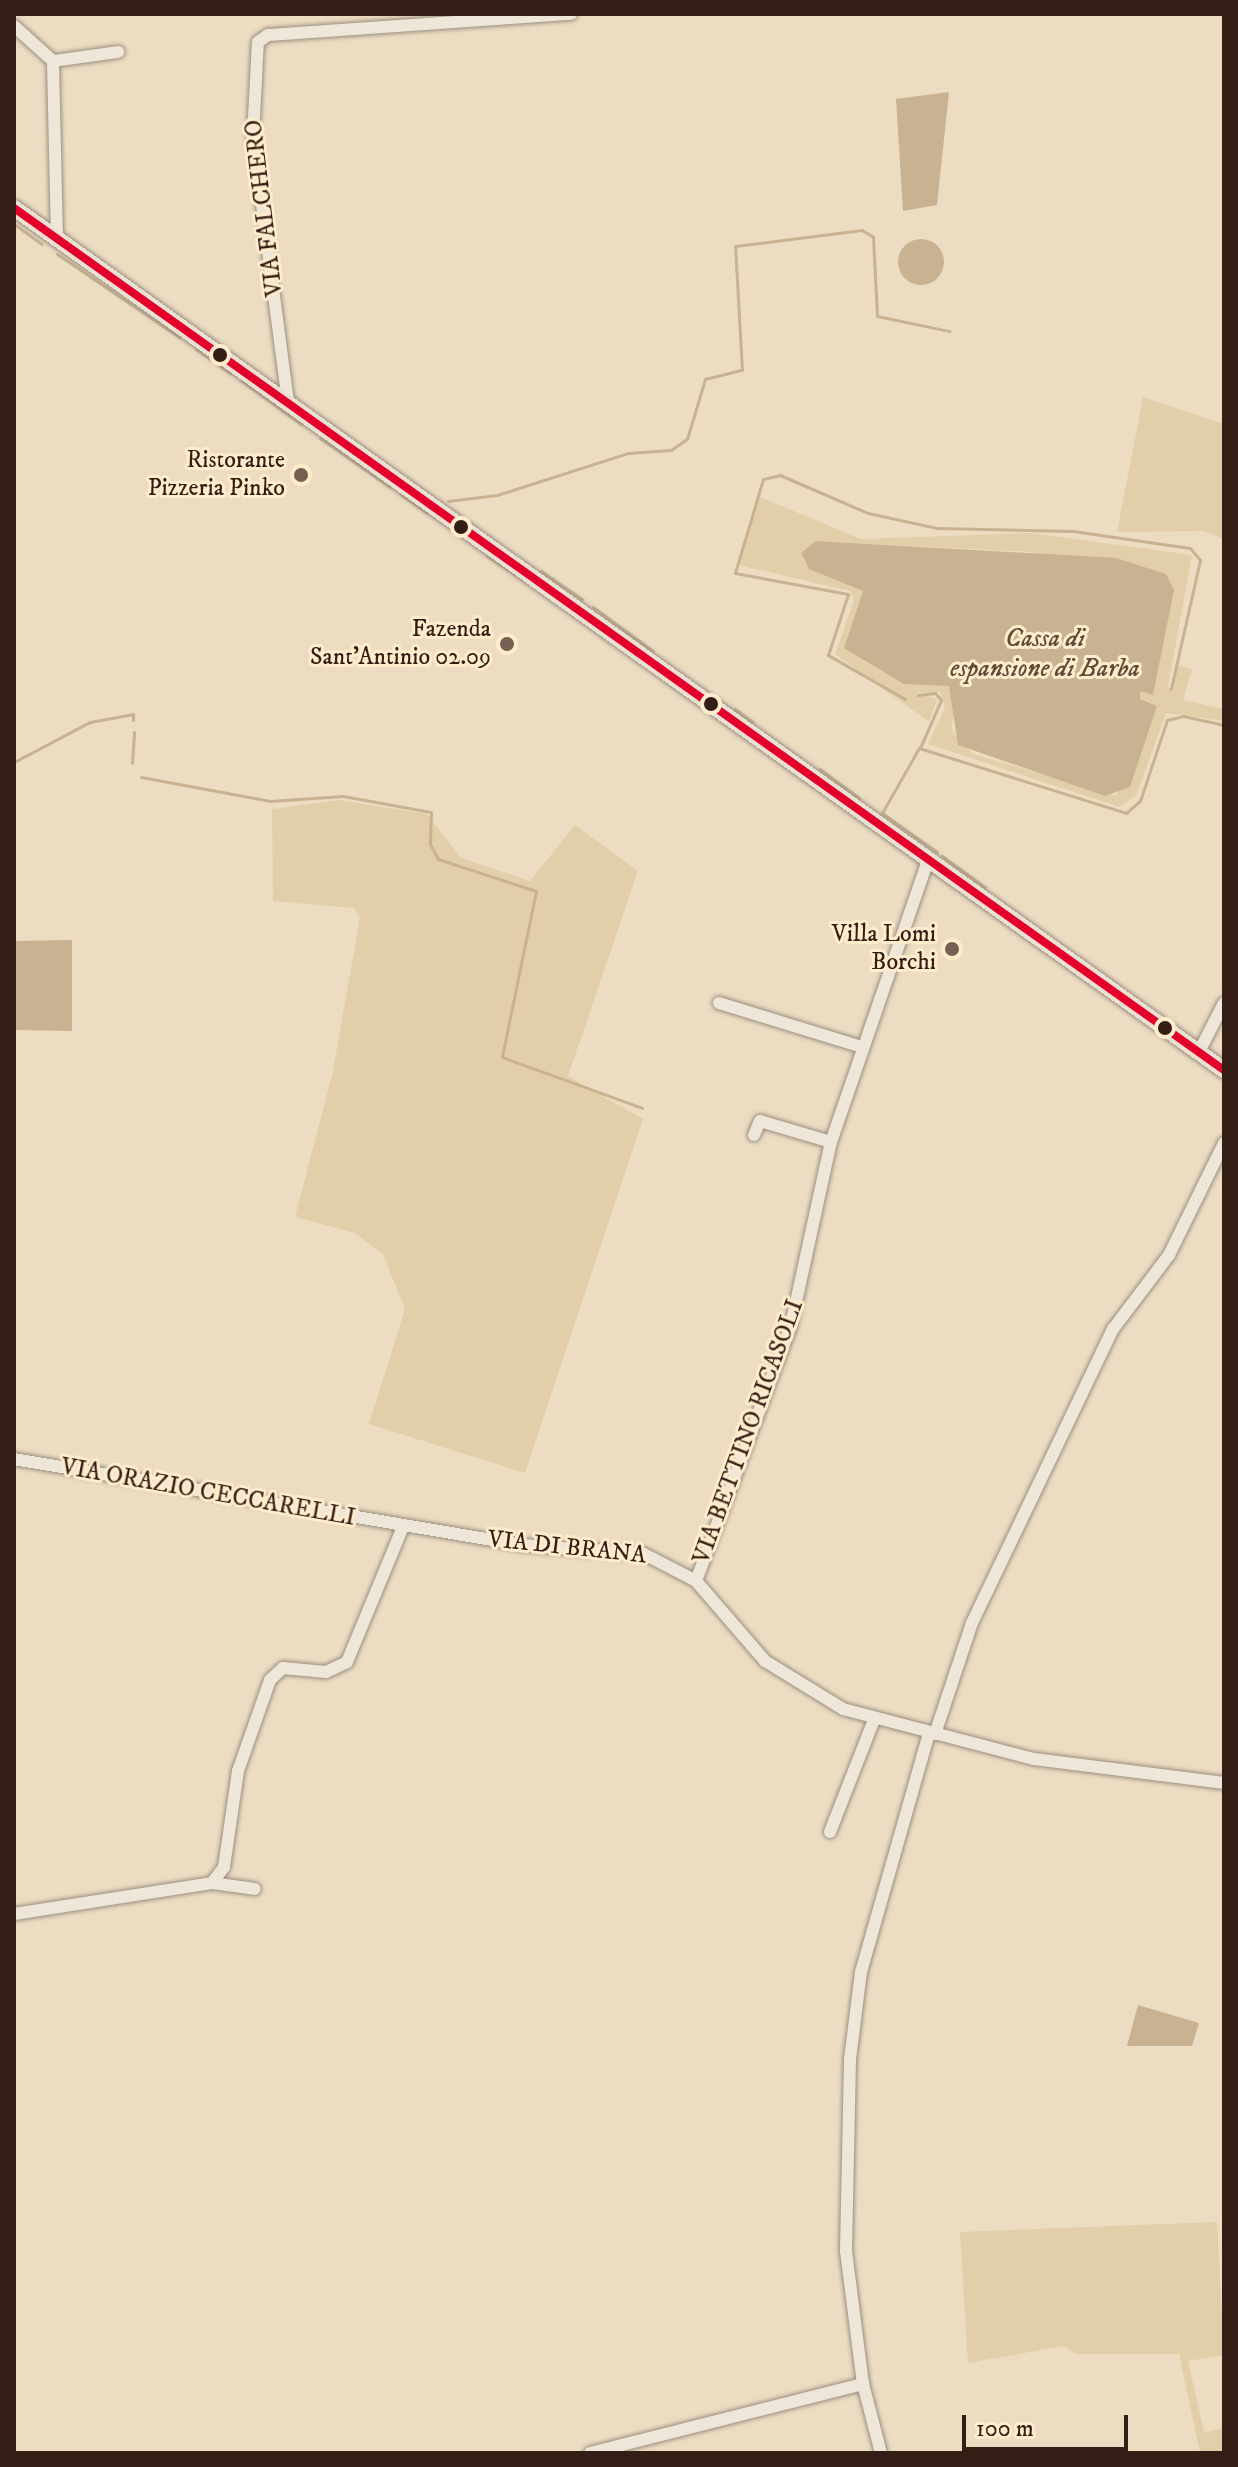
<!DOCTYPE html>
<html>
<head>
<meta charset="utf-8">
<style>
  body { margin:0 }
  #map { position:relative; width:1238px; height:2467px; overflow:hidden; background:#ecddc2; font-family:"IM FELL DW Pica",serif }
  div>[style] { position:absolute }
  .green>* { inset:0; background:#e3ceaa }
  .water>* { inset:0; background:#c8b291 }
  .round { border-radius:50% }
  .stream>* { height:3px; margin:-1.5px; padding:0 1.5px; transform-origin:1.5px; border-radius:1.5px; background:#c8b291 }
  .roads { filter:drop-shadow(0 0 2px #9b8f80) drop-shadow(0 0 2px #9b8f80) }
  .minor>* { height:12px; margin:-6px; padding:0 6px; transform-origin:6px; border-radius:6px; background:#eee6d8 }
  .major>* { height:16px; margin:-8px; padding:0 8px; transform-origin:8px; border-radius:8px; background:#eae1d2 }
  .bus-1>* { height:8px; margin:-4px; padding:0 4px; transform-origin:4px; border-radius:4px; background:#e4002b }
  .dots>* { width:22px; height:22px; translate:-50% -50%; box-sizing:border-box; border:4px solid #feeccc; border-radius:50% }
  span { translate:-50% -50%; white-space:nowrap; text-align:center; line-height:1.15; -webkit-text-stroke:6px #feeccc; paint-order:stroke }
  .street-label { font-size:24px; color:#331d15 }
  .poi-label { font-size:24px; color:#331d15 }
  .right { translate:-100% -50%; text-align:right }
  .water-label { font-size:26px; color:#624a39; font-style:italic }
  .frame { position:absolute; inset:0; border:16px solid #331d15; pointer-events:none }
  .scale { position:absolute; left:962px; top:2415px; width:166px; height:36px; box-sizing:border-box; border:4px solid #331d15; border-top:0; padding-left:10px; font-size:24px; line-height:28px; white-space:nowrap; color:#331d15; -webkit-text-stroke:6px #feeccc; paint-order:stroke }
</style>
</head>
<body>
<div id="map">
  <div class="green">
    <i style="clip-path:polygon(1143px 397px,1224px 424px,1224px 539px,1204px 531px,1117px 532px)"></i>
    <i style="clip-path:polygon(evenodd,760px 497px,861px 539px,1030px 533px,1192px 555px,1168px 687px,1174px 689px,1176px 665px,1192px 669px,1183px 700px,1224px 709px,1224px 721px,1166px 713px,1136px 796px,1120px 807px,928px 744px,945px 708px,940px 692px,916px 693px,937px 699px,929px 722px,835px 654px,854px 601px,851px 591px,738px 565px,760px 497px,816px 541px,1034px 552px,1153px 694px,1140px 690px,1140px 699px,1157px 706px,1116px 796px,973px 754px,951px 730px,956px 701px,949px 686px,883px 671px,856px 615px,863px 591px,802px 560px,816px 541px)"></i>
    <i style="clip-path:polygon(339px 800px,427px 814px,461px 858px,530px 881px,575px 825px,638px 871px,568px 1076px,643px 1119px,525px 1473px,369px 1424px,405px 1309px,383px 1254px,355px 1233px,295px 1217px,333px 1071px,360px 917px,354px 908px,273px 901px,272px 809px)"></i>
    <i style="clip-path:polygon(1217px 2222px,1224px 2355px,1188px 2361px,1204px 2432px,1224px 2428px,1224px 2453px,1200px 2453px,1179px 2354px,1075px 2354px,1064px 2346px,968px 2363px,960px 2232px)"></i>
  </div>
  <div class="water">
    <i style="clip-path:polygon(949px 92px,937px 205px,903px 211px,896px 99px)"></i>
    <i class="round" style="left:898px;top:239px;width:46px;height:46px"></i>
    <i style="clip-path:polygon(816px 541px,1116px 558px,1166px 574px,1174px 590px,1153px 695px,1140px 691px,1140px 699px,1157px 706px,1130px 787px,1105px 796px,958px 745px,949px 686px,904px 684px,844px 648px,863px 591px,809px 569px,801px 553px)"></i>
    <i style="clip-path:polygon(72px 940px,72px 1031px,14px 1030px,14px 941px)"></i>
    <i style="clip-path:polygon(1138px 2005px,1199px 2023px,1192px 2046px,1127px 2046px)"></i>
  </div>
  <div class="stream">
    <i style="left:14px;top:224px;width:34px;rotate:36deg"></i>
    <i style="left:57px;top:254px;width:148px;rotate:34.2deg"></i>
    <i style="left:196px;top:349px;width:42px;rotate:35.2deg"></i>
    <i style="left:242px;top:381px;width:73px;rotate:36.1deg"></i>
    <i style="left:320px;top:438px;width:85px;rotate:35deg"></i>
    <i style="left:400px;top:494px;width:33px;rotate:35deg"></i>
    <i style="left:448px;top:501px;width:49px;rotate:-7deg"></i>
    <i style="left:497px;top:495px;width:138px;rotate:-17.8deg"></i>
    <i style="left:628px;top:453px;width:43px;rotate:-4deg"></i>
    <i style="left:671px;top:450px;width:19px;rotate:-35deg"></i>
    <i style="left:687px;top:439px;width:63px;rotate:-73.3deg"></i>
    <i style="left:705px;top:379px;width:38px;rotate:-14deg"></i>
    <i style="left:742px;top:370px;width:124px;rotate:-93.2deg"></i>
    <i style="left:735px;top:246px;width:128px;rotate:-7.2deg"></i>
    <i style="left:862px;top:230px;width:13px;rotate:32deg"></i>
    <i style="left:873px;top:237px;width:79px;rotate:87.1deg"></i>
    <i style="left:877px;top:316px;width:74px;rotate:11.8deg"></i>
    <i style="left:487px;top:556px;width:44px;rotate:33deg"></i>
    <i style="left:541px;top:571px;width:50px;rotate:34.3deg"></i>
    <i style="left:593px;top:607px;width:74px;rotate:36.3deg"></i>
    <i style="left:918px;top:695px;width:17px;rotate:-7deg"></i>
    <i style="left:935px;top:693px;width:9px;rotate:49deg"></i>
    <i style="left:941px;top:700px;width:52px;rotate:113.6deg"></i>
    <i style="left:905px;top:699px;width:89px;rotate:-150.3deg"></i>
    <i style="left:828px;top:655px;width:64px;rotate:-71.8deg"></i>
    <i style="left:848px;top:594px;width:115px;rotate:-169.5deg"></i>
    <i style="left:735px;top:573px;width:98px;rotate:-73.4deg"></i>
    <i style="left:763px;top:479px;width:17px;rotate:-13deg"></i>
    <i style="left:780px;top:475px;width:96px;rotate:23.4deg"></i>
    <i style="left:868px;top:513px;width:71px;rotate:12.3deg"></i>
    <i style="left:937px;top:528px;width:136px;rotate:1.3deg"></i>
    <i style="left:1073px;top:531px;width:118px;rotate:8.3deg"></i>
    <i style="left:1190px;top:548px;width:16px;rotate:50deg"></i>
    <i style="left:1200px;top:560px;width:132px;rotate:102.7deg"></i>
    <i style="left:735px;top:709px;width:22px;rotate:36deg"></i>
    <i style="left:14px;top:762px;width:86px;rotate:-27.8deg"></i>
    <i style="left:90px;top:722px;width:44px;rotate:-10.5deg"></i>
    <i style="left:133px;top:714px;width:6px;rotate:90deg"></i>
    <i style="left:132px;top:763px;width:31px;rotate:-86deg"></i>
    <i style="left:820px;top:769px;width:49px;rotate:36.6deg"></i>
    <i style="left:141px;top:777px;width:131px;rotate:10.5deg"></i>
    <i style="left:270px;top:801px;width:73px;rotate:-3.9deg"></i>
    <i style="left:343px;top:796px;width:89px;rotate:10.3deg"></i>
    <i style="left:431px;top:812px;width:32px;rotate:92deg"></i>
    <i style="left:430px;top:844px;width:17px;rotate:62deg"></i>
    <i style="left:438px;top:859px;width:103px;rotate:18.1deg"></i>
    <i style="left:536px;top:891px;width:169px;rotate:101.6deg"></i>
    <i style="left:502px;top:1057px;width:149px;rotate:20deg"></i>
    <i style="left:937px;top:852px;width:67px;rotate:-144.7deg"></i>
    <i style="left:882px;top:813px;width:75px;rotate:-60.4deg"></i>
    <i style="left:919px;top:748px;width:217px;rotate:17.4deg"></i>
    <i style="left:1126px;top:813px;width:18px;rotate:-41deg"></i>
    <i style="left:1140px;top:801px;width:85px;rotate:-71.6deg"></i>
    <i style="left:1167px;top:720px;width:16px;rotate:-14deg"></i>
    <i style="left:1183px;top:716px;width:42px;rotate:12.4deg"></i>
    <i style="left:942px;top:856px;width:53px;rotate:35.8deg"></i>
  </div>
  <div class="roads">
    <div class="minor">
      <i style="left:14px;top:26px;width:52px;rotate:41.9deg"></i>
      <i style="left:57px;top:239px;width:178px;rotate:-91.3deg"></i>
      <i style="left:53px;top:61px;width:66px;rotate:-7.9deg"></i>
      <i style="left:288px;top:402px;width:268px;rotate:-97.5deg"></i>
      <i style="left:253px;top:136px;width:94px;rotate:-87deg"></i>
      <i style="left:258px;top:42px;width:12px;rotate:-35deg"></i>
      <i style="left:268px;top:35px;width:304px;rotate:-4deg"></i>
      <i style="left:719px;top:1003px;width:150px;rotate:17.1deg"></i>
      <i style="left:1199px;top:1052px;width:55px;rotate:-63deg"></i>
      <i style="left:754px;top:1135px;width:15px;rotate:-67deg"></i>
      <i style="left:760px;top:1121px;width:74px;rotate:16.5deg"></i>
      <i style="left:14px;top:1459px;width:515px;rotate:9.61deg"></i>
      <i style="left:522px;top:1545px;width:122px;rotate:4.2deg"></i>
      <i style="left:644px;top:1554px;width:59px;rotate:27.4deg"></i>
      <i style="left:696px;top:1581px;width:106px;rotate:49.2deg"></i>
      <i style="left:765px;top:1661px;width:92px;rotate:31.6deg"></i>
      <i style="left:843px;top:1709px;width:197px;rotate:14.7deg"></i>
      <i style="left:1034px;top:1759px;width:192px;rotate:7.2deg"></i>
      <i style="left:696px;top:1581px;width:273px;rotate:-69.6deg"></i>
      <i style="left:791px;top:1325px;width:187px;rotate:-77.7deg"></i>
      <i style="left:831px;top:1142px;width:300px;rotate:-71deg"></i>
      <i style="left:935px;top:1734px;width:117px;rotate:-71.6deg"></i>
      <i style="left:972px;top:1623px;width:326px;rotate:-64.4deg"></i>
      <i style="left:1113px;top:1329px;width:93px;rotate:-52.9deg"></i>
      <i style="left:1169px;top:1255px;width:125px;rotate:-63.8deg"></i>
      <i style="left:830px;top:1832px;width:120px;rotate:-68.6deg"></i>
      <i style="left:212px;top:1883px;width:20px;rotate:-53deg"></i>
      <i style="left:224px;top:1867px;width:97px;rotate:-81.7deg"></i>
      <i style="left:238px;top:1771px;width:96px;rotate:-70.6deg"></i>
      <i style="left:270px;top:1680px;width:18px;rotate:-43deg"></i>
      <i style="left:283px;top:1668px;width:43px;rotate:5.3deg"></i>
      <i style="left:326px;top:1672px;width:23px;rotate:-25deg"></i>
      <i style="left:347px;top:1662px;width:146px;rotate:-67.5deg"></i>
      <i style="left:14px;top:1914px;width:200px;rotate:-8.9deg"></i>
      <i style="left:212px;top:1883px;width:43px;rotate:7.9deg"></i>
      <i style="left:590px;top:2453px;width:282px;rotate:-14.2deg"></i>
      <i style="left:881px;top:2453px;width:71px;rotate:-104.6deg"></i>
      <i style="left:863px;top:2384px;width:134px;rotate:-97.3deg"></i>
      <i style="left:846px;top:2251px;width:192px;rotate:-88.8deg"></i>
      <i style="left:850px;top:2059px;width:88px;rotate:-82.8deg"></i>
      <i style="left:861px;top:1972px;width:248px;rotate:-74.1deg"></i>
    </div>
    <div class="major">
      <i style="left:14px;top:208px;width:1486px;rotate:35.47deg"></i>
    </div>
  </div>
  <div class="bus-1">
    <i style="left:14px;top:208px;width:1486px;rotate:35.47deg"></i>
  </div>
  <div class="dots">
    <i style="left:220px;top:355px;background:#331d15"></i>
    <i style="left:301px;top:475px;background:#746052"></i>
    <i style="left:461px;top:527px;background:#331d15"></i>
    <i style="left:507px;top:644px;background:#746052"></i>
    <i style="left:711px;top:704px;background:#331d15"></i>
    <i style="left:952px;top:949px;background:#746052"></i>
    <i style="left:1165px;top:1028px;background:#331d15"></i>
  </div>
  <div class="street-label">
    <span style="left:265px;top:208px;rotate:-97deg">VIA FALCHERO</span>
    <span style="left:749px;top:1432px;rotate:-70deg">VIA BETTINO RICASOLI</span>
    <span style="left:208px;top:1493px;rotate:10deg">VIA ORAZIO CECCARELLI</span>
    <span style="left:567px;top:1548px;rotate:6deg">VIA DI BRANA</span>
  </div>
  <div class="poi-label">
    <span class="right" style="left:285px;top:475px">Ristorante<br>Pizzeria Pinko</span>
    <span class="right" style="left:491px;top:644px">Fazenda<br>Sant'Antinio 02.09</span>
    <span class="right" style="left:936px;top:949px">Villa Lomi<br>Borchi</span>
  </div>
  <div class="water-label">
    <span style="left:1045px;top:654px">Cassa di<br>espansione di Barba</span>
  </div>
  <div class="frame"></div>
  <div class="scale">100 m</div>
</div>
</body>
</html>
